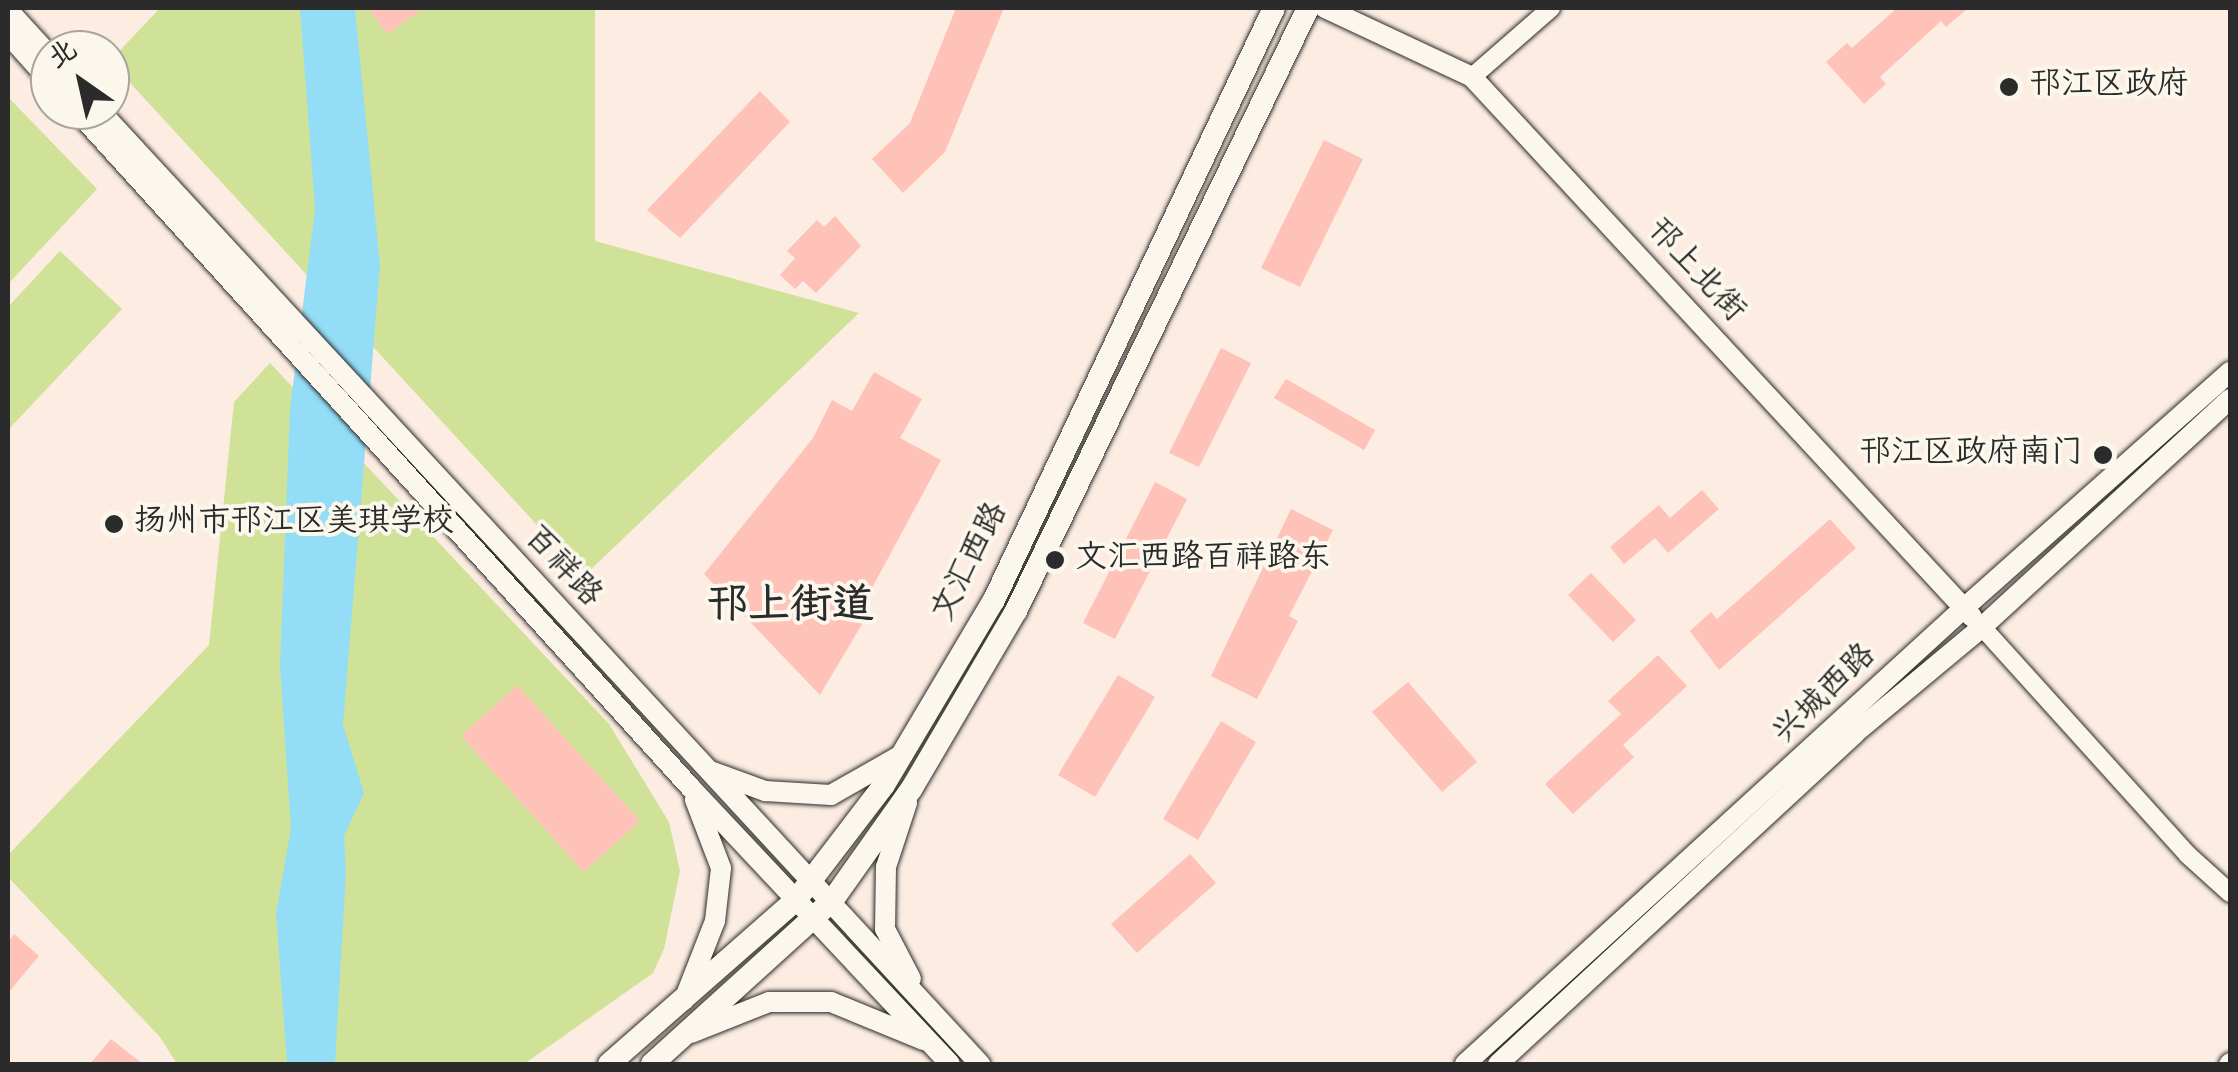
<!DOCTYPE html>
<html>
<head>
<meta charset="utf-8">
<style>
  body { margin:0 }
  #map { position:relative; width:2238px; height:1072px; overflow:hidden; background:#fcece2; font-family:"Gochi Hand","LXGW WenKai TC",sans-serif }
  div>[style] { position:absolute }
  .green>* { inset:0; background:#cfe297 }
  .water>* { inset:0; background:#94ddf6 }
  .building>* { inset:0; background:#fec2b9 }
  .roads { filter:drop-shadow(0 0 2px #2b2b2b) drop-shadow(0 0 2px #2b2b2b) }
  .minor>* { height:18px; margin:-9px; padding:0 9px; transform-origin:9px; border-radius:9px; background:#fbf7ec }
  .tertiary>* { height:20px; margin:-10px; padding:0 10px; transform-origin:10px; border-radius:10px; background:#fbf7ec }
  .secondary>* { height:22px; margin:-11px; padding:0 11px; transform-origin:11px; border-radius:11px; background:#fbf7ec }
  .dots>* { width:28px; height:28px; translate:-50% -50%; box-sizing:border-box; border:5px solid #fbf7ec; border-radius:50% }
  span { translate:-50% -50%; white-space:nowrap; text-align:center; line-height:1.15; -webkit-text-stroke:8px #fbf7ec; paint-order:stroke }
  .poi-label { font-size:32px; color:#2b2b2b }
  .left { translate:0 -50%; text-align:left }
  .right { translate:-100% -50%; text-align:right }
  .street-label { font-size:32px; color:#2b2b2b }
  .district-label { font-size:42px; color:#2b2b2b; font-weight:700 }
  .frame { position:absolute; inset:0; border:10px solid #2b2b2b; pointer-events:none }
  .north { position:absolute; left:30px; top:30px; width:100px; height:100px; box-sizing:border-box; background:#fbf7ec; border:2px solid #a8a59f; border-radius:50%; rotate:326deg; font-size:28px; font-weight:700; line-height:40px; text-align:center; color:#2b2b2b }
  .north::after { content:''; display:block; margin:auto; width:35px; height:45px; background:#2b2b2b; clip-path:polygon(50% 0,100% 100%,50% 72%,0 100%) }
</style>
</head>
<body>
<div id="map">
  <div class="green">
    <i style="clip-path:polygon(160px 8px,595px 8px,595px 241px,859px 313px,584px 576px,110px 61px)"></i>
    <i style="clip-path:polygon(8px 97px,97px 189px,8px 284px)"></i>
    <i style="clip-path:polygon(60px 251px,122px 309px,8px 430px,8px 307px)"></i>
    <i style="clip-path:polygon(270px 363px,609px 724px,669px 822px,680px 871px,664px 949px,653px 973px,524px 1064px,177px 1064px,160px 1037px,8px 877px,8px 855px,209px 645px,234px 402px)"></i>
  </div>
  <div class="water">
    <i style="clip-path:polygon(300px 8px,355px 8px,380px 265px,343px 725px,364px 793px,344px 836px,346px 871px,335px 1064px,287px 1064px,276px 913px,291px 829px,280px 666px,290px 409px,315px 209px)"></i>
  </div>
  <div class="building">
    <i style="clip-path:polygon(368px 8px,424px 8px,387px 34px)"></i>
    <i style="clip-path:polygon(956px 8px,1004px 8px,945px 152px,903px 193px,872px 159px,910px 123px)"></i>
    <i style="clip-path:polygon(1897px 8px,1968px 8px,1946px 27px,1941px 21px,1880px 77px,1886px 84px,1864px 104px,1826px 62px,1847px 43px,1852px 48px)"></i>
    <i style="clip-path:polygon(760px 91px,790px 122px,680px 238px,647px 210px)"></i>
    <i style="clip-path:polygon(1324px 140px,1363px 159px,1300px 287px,1261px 268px)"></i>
    <i style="clip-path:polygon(835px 216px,861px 246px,816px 293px,803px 281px,795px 289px,780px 275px,795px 258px,787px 251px,817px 220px,824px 227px)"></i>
    <i style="clip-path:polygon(1221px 348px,1251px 363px,1199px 467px,1169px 453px)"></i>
    <i style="clip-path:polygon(874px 372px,922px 399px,900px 438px,941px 460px,860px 610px,868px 614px,820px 695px,704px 574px,813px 438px,832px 400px,852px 411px)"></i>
    <i style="clip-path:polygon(1286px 379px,1375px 430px,1364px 450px,1274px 398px)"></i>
    <i style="clip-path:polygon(1155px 482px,1187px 499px,1115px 639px,1083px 623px)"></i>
    <i style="clip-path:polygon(1702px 490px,1719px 509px,1668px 553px,1655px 538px,1624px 564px,1610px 547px,1659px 505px,1670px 518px)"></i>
    <i style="clip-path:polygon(1291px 509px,1333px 530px,1289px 616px,1298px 621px,1257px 699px,1211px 676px)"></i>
    <i style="clip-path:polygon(1830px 519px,1856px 548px,1719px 670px,1690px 631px,1711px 612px,1717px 619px)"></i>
    <i style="clip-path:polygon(1591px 573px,1636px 620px,1613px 642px,1568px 595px)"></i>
    <i style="clip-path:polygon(1658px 655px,1687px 686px,1623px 745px,1634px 757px,1573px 814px,1545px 784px,1621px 714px,1608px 701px)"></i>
    <i style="clip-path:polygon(1118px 675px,1155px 697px,1095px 797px,1058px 775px)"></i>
    <i style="clip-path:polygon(1408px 682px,1477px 762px,1442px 792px,1372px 712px)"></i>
    <i style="clip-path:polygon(517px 685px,640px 821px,584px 872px,461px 736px)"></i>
    <i style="clip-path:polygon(1221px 721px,1256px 742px,1198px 840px,1163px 819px)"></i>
    <i style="clip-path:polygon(1190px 854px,1216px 883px,1137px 953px,1111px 924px)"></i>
    <i style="clip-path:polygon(14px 934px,39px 956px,8px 993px,8px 942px)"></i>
    <i style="clip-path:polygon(111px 1039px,143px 1064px,90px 1064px)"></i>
  </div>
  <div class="roads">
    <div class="minor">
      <i style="left:1472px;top:77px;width:105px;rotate:-41.1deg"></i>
      <i style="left:1982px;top:627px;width:307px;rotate:47.9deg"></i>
      <i style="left:2188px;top:855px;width:57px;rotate:42.1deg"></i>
      <i style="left:2228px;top:1064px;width:3px;rotate:-45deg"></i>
    </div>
    <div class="tertiary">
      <i style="left:1325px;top:8px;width:162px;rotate:25.1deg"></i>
      <i style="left:1472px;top:77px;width:736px;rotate:47.2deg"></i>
      <i style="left:8px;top:10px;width:62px;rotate:47.6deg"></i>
      <i style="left:8px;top:34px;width:63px;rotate:48.2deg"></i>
      <i style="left:76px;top:110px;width:915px;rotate:47.79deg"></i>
      <i style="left:691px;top:788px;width:378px;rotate:46.8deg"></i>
      <i style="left:99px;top:110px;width:1299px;rotate:47.28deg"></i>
      <i style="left:710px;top:771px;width:59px;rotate:20deg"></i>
      <i style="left:765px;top:791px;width:66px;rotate:3.5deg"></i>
      <i style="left:831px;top:795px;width:83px;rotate:-29.7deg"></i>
      <i style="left:907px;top:803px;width:67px;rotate:108.2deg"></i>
      <i style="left:886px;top:867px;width:62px;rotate:90.9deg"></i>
      <i style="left:885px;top:929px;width:56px;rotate:62.5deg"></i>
      <i style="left:684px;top:1000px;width:85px;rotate:-68.6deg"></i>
      <i style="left:715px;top:921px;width:53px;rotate:-83.5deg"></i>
      <i style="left:721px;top:868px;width:73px;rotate:-110.9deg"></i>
      <i style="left:691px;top:1033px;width:84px;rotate:-21.7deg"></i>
      <i style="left:769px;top:1002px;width:62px"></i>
      <i style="left:831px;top:1002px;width:100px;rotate:22.4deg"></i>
      <i style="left:1465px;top:1064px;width:676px;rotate:-42.42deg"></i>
      <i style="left:1964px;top:608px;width:356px;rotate:-41.6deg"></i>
      <i style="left:1498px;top:1064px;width:487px;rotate:-42.8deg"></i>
      <i style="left:1855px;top:733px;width:165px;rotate:-39.8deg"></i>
      <i style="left:1982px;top:627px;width:337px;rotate:-42.6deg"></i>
    </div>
    <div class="secondary">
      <i style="left:609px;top:1064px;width:249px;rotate:-41.3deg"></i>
      <i style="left:796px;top:900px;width:145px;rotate:-52.6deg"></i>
      <i style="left:884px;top:785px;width:215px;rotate:-59.3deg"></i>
      <i style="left:994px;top:600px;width:655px;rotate:-64.69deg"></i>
      <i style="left:652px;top:1064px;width:243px;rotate:-42.2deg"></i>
      <i style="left:832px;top:901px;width:138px;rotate:-54.7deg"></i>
      <i style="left:912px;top:788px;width:205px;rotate:-59.6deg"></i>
      <i style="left:1016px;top:611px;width:670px;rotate:-64.16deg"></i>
    </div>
  </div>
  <div class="dots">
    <i style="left:2009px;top:87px;background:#2b2b2b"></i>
    <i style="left:2103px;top:455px;background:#2b2b2b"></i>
    <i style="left:114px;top:524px;background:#2b2b2b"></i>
    <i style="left:1055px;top:560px;background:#2b2b2b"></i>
  </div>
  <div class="poi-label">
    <span class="left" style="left:2029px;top:87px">邗江区政府</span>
    <span class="right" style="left:2083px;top:455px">邗江区政府南门</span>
    <span class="left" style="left:134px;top:524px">扬州市邗江区美琪学校</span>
    <span class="left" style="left:1075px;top:560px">文汇西路百祥路东</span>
  </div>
  <div class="street-label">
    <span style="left:1694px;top:272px;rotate:47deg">邗上北街</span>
    <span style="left:972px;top:563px;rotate:-63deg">文汇西路</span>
    <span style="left:561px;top:568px;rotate:47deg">百祥路</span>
    <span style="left:1826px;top:696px;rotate:-44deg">兴城西路</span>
  </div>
  <div class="district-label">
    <span style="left:790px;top:610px">邗上街道</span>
  </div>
  <div class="frame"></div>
  <div class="north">北</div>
</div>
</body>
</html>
